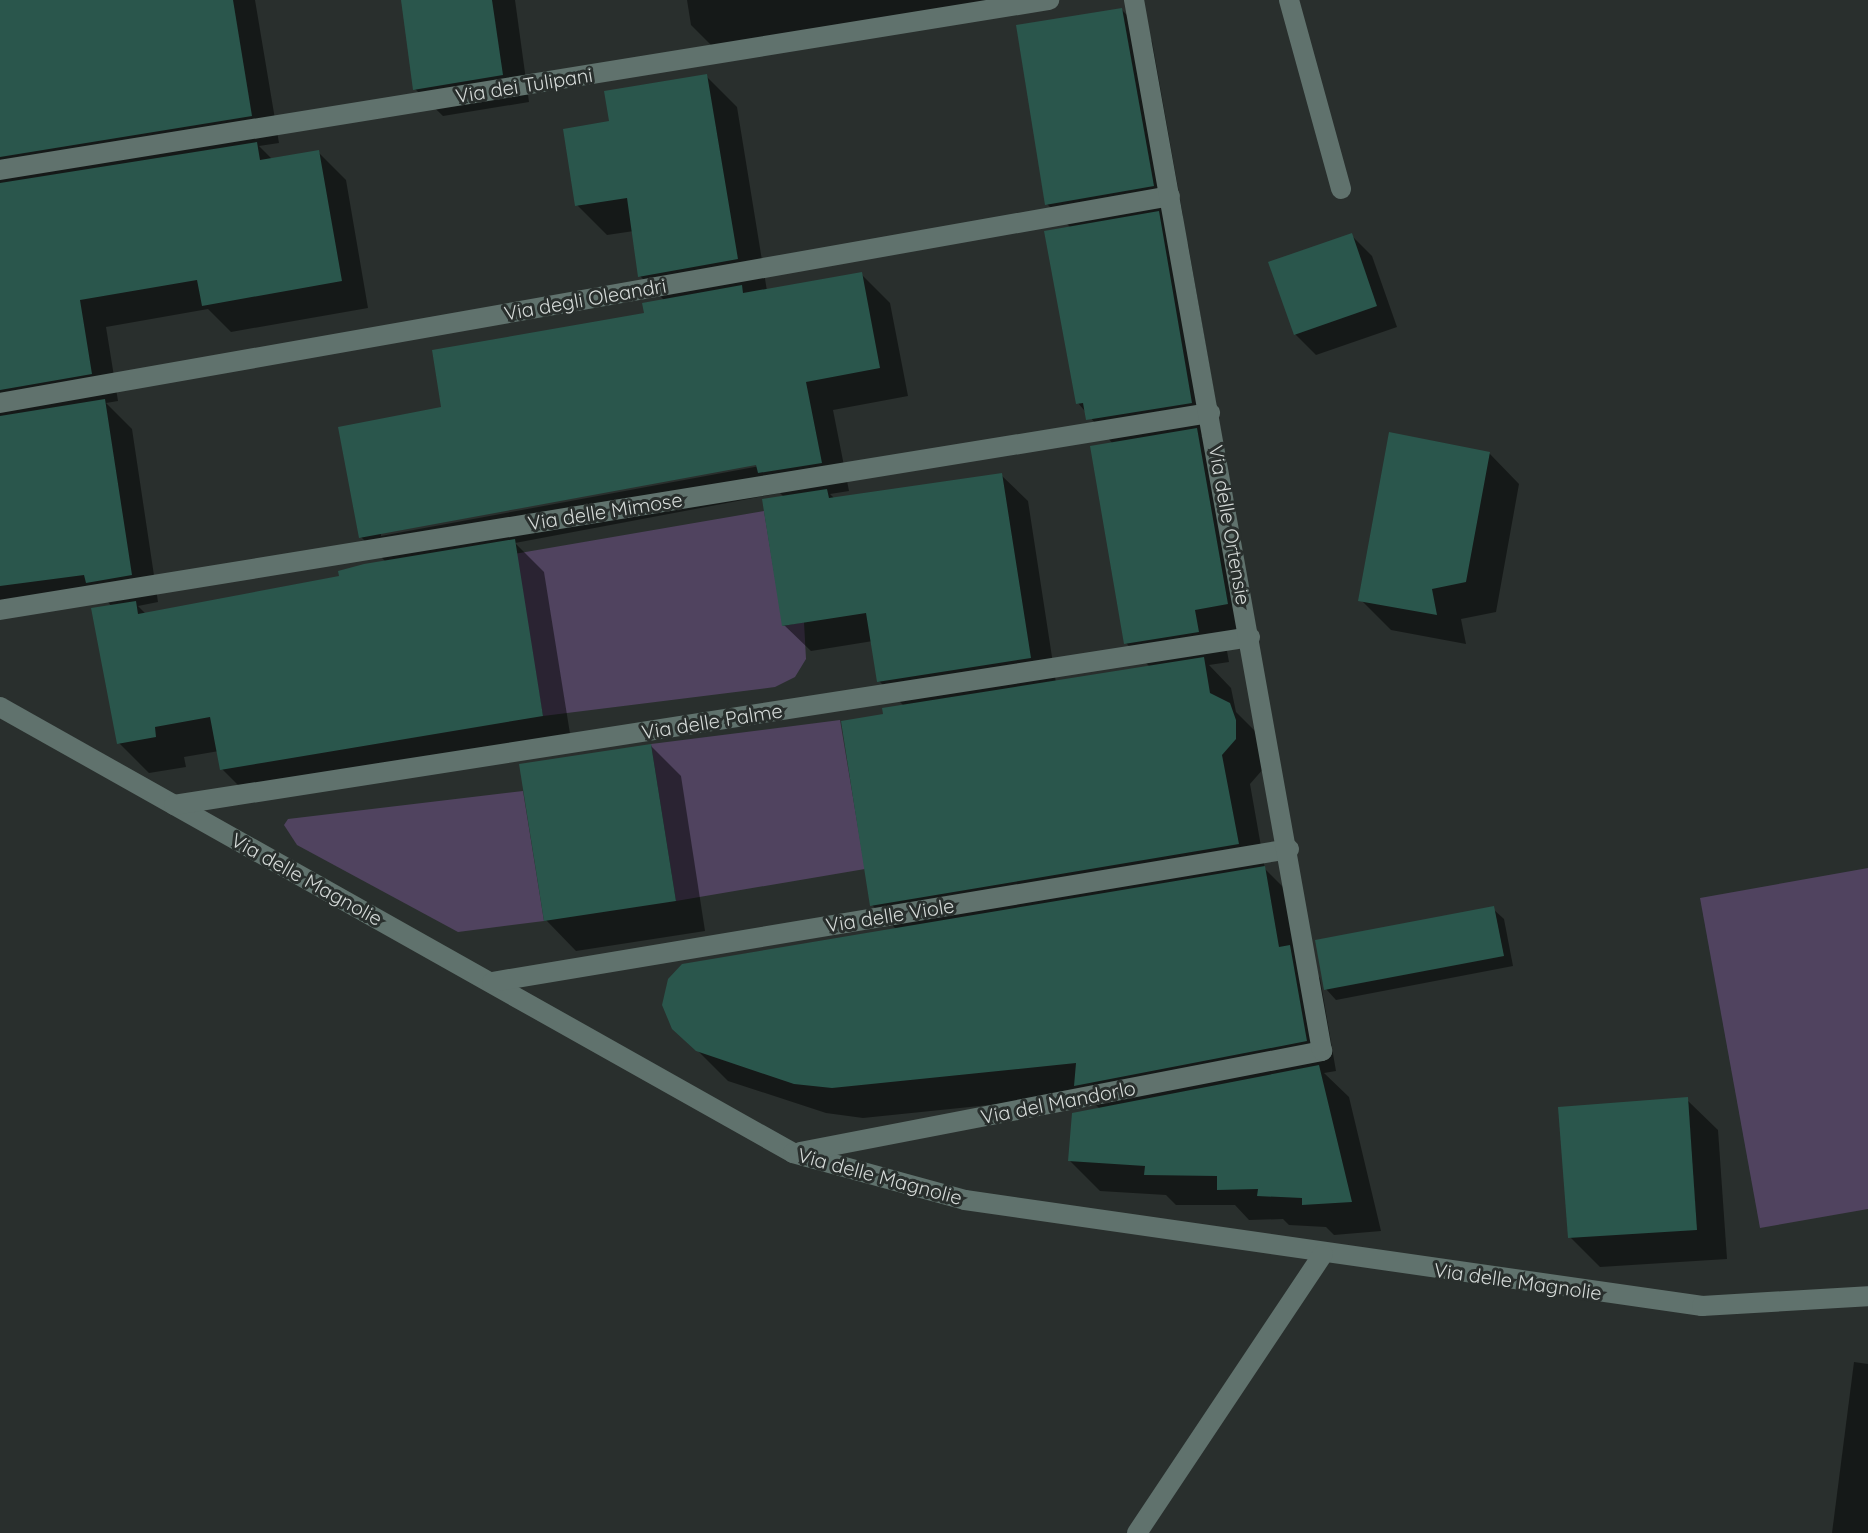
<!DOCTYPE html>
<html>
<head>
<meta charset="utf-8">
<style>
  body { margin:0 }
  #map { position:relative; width:1868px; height:1533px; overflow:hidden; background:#292f2d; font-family:Quicksand,sans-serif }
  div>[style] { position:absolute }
  .green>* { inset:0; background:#50435f }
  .shadow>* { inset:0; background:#0007 }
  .building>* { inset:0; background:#2a564c }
  .minor>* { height:20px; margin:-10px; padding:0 10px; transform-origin:10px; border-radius:10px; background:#60726d }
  span { translate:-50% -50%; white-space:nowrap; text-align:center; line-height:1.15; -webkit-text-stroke:6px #292f2d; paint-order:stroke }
  .street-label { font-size:20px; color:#d5dad8 }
</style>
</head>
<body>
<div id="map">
  <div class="green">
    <i style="clip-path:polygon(764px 511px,783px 626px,804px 622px,806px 659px,795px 677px,775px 687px,543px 716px,514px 554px)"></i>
    <i style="clip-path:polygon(840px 720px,865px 869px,676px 901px,651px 744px)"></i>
    <i style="clip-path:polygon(523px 791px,544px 921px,458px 932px,297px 845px,284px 825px,288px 819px)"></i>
    <i style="clip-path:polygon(1868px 868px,1868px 1209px,1760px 1228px,1700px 898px)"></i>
  </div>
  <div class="shadow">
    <i style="clip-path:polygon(evenodd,0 0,255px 0,279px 143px,259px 146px,273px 160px,318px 152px,346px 180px,368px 308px,231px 332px,208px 309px,106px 327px,118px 401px,106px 403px,132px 429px,158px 602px,138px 606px,147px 615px,341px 578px,386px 562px,361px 537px,443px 409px,646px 314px,665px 301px,640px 276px,634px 231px,607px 235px,577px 205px,611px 123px,706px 76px,737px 107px,767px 291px,861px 274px,890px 303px,908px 396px,833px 410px,849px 491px,830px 494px,835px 499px,1001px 475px,1028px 501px,1056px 683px,1151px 668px,1126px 643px,1113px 444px,1078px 403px,1072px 229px,1047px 204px,1122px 10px,1152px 41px,1183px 216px,1164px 219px,1188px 244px,1221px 433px,1201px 436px,1226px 461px,1257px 634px,1225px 640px,1229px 662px,1209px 665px,1231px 688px,1236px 712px,1257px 733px,1264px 768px,1250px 784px,1265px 869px,1295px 899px,1306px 964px,1320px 978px,1336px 1071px,1324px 1073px,1349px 1097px,1381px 1231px,1334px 1235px,1326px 1227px,1289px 1225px,1283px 1219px,1249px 1220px,1235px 1205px,1176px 1205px,1166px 1195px,1100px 1191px,1070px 1161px,1100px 1109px,1086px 1095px,863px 1118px,826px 1113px,728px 1081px,674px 1027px,897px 930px,872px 905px,885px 716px,904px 706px,879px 681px,873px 641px,811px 651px,784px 625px,784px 497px,780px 493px,515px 543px,544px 572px,572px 746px,252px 799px,222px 769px,219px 751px,184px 757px,186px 767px,149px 773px,119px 743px,112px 607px,108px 602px,0 617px,0 0,766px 461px,766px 465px,381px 536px,381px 532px,766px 461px)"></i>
    <i style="clip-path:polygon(403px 0,515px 0,529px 102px,443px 116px,415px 89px)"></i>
    <i style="clip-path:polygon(687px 0,1000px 0,712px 46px,691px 25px)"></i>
    <i style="clip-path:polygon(1351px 235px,1372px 256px,1397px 327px,1316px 355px,1295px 334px)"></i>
    <i style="clip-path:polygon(1489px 453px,1519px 484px,1496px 612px,1461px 619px,1466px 644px,1391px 630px,1361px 600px)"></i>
    <i style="clip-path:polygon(651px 746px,681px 776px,705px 931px,576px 951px,546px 920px)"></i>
    <i style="clip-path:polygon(1493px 909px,1504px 919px,1513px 966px,1336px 1000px,1326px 989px)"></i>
    <i style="clip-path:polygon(1687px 1100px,1718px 1130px,1727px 1259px,1600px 1267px,1570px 1237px)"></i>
    <i style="clip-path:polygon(1854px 1362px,1868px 1364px,1868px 1533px,1832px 1533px)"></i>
  </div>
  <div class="building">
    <i style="clip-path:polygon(0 0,233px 0,252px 116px,0 157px)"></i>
    <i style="clip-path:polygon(401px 0,492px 0,503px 75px,413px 90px)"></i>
    <i style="clip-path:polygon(1122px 8px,1154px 186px,1045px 205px,1016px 25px)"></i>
    <i style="clip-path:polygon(707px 74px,738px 259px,638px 277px,627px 198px,575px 206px,563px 129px,609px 121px,604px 91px)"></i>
    <i style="clip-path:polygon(257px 142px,260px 160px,319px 150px,342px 281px,202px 306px,197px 280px,80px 300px,92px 374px,0 390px,0 183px)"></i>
    <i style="clip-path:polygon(1159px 211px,1192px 403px,1086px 420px,1083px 403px,1076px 404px,1044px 231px)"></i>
    <i style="clip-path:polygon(1352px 233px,1377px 306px,1294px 335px,1268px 262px)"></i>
    <i style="clip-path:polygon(862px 272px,880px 368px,806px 382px,822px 463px,758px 473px,756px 465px,359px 538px,338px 427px,441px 407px,432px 350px,644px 313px,642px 303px,742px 285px,743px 293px)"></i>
    <i style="clip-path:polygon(105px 399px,132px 575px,86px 583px,84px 575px,0 586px,0 416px)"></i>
    <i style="clip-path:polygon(1197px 428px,1228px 604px,1195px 610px,1199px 632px,1124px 644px,1090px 446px)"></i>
    <i style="clip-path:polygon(1389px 432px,1490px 452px,1466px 582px,1432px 589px,1437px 615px,1358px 601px)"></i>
    <i style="clip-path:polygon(1002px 473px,1031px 658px,877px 682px,866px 613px,782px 626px,762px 499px,827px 489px,829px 498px)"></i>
    <i style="clip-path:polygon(515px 539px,543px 716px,220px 770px,210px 717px,155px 727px,156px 737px,117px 744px,91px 608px,136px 601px,138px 614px,339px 576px,338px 571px,364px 564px)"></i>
    <i style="clip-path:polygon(1204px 657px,1210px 693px,1230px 703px,1236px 720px,1236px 739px,1222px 755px,1239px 844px,870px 906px,841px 721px,883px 714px,882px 708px)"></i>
    <i style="clip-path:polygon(651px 744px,676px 901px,544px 921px,519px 764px)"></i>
    <i style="clip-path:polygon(1265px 866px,1279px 947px,1290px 945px,1307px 1041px,1074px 1086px,1076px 1063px,832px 1088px,794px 1084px,696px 1051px,672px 1029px,662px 1005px,668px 979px,682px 964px)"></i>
    <i style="clip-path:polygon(1494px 906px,1504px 956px,1324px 990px,1315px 940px)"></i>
    <i style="clip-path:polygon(1319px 1065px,1352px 1202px,1302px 1205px,1302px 1198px,1257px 1196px,1258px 1189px,1217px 1190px,1217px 1176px,1144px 1175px,1145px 1166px,1068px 1161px,1072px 1113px)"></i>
    <i style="clip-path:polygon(1688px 1097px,1697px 1230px,1568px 1238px,1558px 1107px)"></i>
  </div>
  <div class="minor">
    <i style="left:1289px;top:0;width:196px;rotate:74.6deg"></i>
    <i style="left:0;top:170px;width:1063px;rotate:-9.21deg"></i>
    <i style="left:0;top:403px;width:1188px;rotate:-10.03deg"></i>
    <i style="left:0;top:610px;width:1226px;rotate:-9.25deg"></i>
    <i style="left:0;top:707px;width:910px;rotate:29.35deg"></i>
    <i style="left:793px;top:1153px;width:178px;rotate:15.3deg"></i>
    <i style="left:965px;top:1200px;width:745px;rotate:8.18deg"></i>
    <i style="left:1702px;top:1306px;width:166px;rotate:-3.4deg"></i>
    <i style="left:174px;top:805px;width:1089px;rotate:-8.87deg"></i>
    <i style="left:492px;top:982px;width:808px;rotate:-9.47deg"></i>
    <i style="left:800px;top:1152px;width:532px;rotate:-10.95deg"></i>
    <i style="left:1322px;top:1051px;width:1068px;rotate:-100.14deg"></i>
    <i style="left:1137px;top:1533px;width:335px;rotate:-56.3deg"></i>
  </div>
  <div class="street-label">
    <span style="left:524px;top:85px;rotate:-9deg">Via dei Tulipani</span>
    <span style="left:585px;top:299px;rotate:-10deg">Via degli Oleandri</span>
    <span style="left:605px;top:511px;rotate:-9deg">Via delle Mimose</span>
    <span style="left:1230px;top:525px;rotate:80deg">Via delle Ortensie</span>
    <span style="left:712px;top:721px;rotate:-9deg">Via delle Palme</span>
    <span style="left:307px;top:879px;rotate:29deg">Via delle Magnolie</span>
    <span style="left:890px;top:915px;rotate:-9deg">Via delle Viole</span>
    <span style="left:1058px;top:1102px;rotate:-11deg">Via del Mandorlo</span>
    <span style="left:880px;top:1176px;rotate:15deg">Via delle Magnolie</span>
    <span style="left:1518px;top:1281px;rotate:8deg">Via delle Magnolie</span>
  </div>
</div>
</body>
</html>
